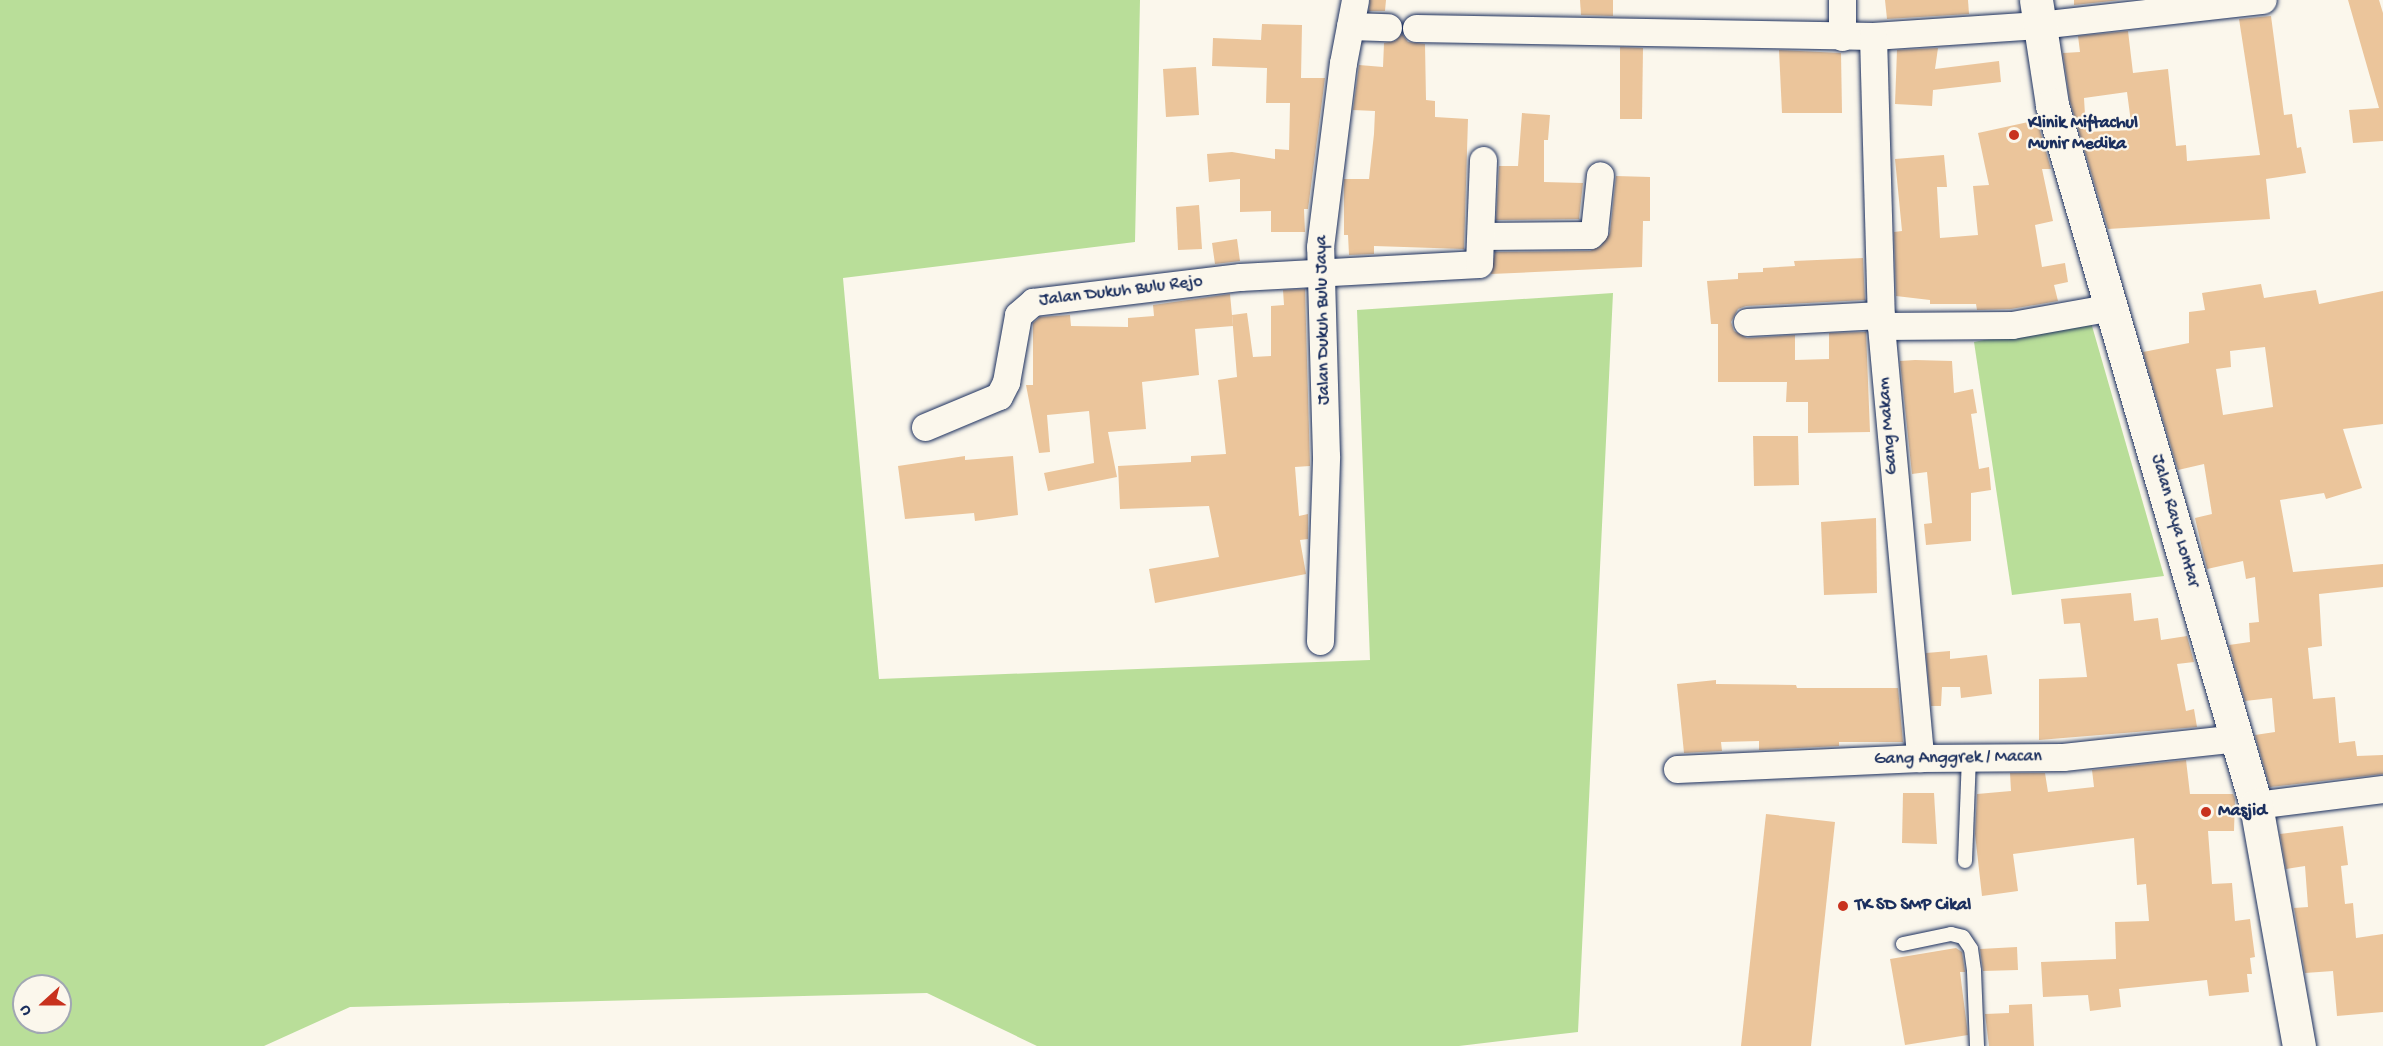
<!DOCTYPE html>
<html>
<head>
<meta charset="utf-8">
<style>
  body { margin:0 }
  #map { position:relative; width:2383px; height:1046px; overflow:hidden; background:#fbf7ec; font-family:"Gochi Hand",sans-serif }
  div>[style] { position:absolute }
  .green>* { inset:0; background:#b9de99 }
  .building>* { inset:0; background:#ebc59b }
  .roads { filter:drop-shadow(0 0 2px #1b2f5e) drop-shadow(0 0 2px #1b2f5e) }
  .service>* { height:14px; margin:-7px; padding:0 7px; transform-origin:7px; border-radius:7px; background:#fbf7ec }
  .minor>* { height:27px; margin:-13.5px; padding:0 13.5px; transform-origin:13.5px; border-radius:13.5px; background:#fbf7ec }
  .tertiary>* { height:33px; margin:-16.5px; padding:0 16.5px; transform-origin:16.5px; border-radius:16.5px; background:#fbf7ec }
  .dots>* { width:16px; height:16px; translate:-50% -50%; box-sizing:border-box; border:3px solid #fbf7ec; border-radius:50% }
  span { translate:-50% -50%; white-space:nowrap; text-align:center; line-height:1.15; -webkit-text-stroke:4.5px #fbf7ec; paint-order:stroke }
  .poi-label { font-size:18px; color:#1b2f5e; font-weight:700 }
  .left { translate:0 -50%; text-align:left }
  .street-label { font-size:18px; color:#1b2f5e }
  .north { position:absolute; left:12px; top:974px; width:60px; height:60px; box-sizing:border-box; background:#fbf7ec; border:2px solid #a1a7b3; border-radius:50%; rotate:249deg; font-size:16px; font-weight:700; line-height:24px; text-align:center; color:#1b2f5e }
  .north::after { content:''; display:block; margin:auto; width:21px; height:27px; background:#c8321e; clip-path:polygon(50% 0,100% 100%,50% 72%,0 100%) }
</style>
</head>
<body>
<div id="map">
  <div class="green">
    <i style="clip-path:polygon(evenodd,0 0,1140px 0,1135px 242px,843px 278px,879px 679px,1370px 660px,1357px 310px,1613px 293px,1578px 1032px,1459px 1046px,1037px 1046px,927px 993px,350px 1007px,264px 1046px,0 1046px,0 0,24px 986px,60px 986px,60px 1022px,24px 1022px,24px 986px)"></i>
    <i style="clip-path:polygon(2090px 319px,2164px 576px,2012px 595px,1974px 342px)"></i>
  </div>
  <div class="building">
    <i style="clip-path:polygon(1370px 0,1386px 0,1385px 11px,1369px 11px)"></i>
    <i style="clip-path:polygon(1580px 0,1613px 0,1613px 16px,1581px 15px)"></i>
    <i style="clip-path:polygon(1885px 0,1968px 0,1969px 14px,1887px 19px)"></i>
    <i style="clip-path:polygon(2074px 0,2121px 0,2074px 5px)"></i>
    <i style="clip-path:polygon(2348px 0,2379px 0,2383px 13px,2383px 141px,2353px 143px,2349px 110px,2379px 108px)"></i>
    <i style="clip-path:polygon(evenodd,2271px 16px,2284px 115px,2292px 114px,2297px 148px,2301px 147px,2306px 173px,2266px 179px,2270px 219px,2108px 229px,2070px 101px,2063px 53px,2080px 52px,2078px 36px,2128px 31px,2133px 73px,2168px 69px,2176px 146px,2186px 145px,2187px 161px,2260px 155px,2239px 19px,2271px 16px,2127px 92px,2132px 130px,2086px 132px,2084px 98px,2127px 92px)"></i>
    <i style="clip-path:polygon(1262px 24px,1302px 25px,1301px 78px,1325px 78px,1308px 209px,1304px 209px,1305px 232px,1271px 232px,1271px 211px,1240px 212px,1240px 179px,1209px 182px,1207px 154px,1232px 152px,1275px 159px,1275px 149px,1289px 150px,1290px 103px,1266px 103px,1267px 68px,1212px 66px,1213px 38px,1261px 40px)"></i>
    <i style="clip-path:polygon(1402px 34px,1408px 42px,1425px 44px,1426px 100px,1435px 101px,1435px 117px,1468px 119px,1464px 249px,1374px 246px,1374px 254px,1349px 255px,1348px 235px,1344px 235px,1344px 179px,1369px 179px,1374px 134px,1375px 111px,1353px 110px,1359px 65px,1383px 67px,1384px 43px,1395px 41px)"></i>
    <i style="clip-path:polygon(1620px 47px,1643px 48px,1642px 119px,1620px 119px)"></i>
    <i style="clip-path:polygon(1938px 48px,1935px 69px,1999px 61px,2001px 82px,1933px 90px,1932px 106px,1895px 104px,1897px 50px)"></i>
    <i style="clip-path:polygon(1779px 50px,1841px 53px,1842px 113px,1782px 113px)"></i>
    <i style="clip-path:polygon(1196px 67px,1199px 115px,1166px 117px,1163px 69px)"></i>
    <i style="clip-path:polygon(1522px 113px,1550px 115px,1548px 140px,1544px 140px,1544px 182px,1583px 183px,1579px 219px,1496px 220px,1499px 166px,1518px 166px)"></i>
    <i style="clip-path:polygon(2037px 120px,2051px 169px,2042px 169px,2053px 221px,2035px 225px,2042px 267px,2065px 263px,2068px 282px,2054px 285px,2058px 301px,2011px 309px,1977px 310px,1976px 304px,1930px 304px,1930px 300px,1896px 296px,1894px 232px,1902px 231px,1895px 159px,1944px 155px,1947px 187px,1937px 187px,1940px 238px,1978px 235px,1973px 186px,1989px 185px,1978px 133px)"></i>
    <i style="clip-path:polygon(1616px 176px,1650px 177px,1650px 221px,1643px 221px,1642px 267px,1491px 274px,1495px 252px,1590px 251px,1601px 246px,1610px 233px)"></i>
    <i style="clip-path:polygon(1199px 205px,1202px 249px,1178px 250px,1176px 207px)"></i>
    <i style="clip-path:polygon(1237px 239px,1240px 261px,1215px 264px,1212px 243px)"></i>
    <i style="clip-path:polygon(1863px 258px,1865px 300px,1746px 306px,1738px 309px,1731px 322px,1734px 331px,1747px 338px,1795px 335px,1795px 360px,1829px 359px,1829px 333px,1866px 332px,1870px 432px,1808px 433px,1808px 402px,1786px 402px,1787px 382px,1718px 382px,1718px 324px,1711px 324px,1707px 281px,1738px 279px,1738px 273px,1763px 272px,1763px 268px,1795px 266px,1794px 261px)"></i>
    <i style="clip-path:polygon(evenodd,2261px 284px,2264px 298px,2316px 290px,2319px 304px,2383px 291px,2383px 424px,2343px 429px,2362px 488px,2326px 499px,2324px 493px,2280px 500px,2293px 572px,2383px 564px,2383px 587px,2319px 594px,2322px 646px,2308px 648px,2313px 699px,2335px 697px,2339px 743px,2355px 741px,2357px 756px,2383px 755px,2383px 774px,2270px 787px,2255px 735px,2275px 732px,2272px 698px,2245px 701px,2229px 645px,2250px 642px,2249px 623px,2259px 622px,2255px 577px,2246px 579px,2243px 561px,2207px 569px,2195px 518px,2212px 514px,2204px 464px,2178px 470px,2143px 352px,2189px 343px,2189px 312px,2205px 310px,2202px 293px,2261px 284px,2265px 347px,2273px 407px,2223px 415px,2216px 369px,2231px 367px,2230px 351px,2265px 347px)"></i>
    <i style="clip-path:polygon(1305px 289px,1310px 466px,1295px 467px,1299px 516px,1308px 514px,1308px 539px,1300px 540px,1306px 574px,1155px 603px,1149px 569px,1219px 557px,1209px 506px,1120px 509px,1118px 466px,1191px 462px,1191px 456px,1226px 454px,1218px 380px,1237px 377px,1232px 315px,1247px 313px,1253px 357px,1271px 356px,1271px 306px,1284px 305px,1283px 290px)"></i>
    <i style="clip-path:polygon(1230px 294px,1233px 326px,1195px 329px,1199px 375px,1142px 382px,1146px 429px,1108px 432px,1117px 477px,1048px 491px,1044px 473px,1094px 463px,1089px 411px,1047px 415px,1050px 452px,1039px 453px,1026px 385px,1033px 385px,1033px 323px,1040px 317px,1070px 315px,1071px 326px,1128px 327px,1128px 318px,1154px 316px,1153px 305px)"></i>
    <i style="clip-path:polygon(1915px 360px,1952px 361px,1954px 393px,1973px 389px,1977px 413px,1971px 414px,1979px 469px,1989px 467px,1991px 490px,1971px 493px,1971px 541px,1926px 545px,1924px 524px,1932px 523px,1927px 472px,1912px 474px,1900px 361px)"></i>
    <i style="clip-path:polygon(1753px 436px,1798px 436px,1799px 485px,1754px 486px)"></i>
    <i style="clip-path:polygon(965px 456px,965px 460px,1013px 456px,1018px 515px,975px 521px,974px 513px,905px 519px,898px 466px)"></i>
    <i style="clip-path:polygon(1876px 518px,1877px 593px,1824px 595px,1821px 522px)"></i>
    <i style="clip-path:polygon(2131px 593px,2134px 621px,2158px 618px,2161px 640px,2187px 636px,2194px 662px,2177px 664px,2186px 711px,2194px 709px,2197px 727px,2039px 740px,2039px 679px,2087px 677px,2080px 623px,2064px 624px,2061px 599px)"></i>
    <i style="clip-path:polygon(1950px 651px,1950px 659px,1987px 655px,1992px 694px,1961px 698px,1960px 687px,1942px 687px,1941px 706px,1931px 706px,1926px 653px)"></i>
    <i style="clip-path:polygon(1716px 680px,1716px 684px,1796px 685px,1797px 688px,1898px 688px,1903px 742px,1839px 742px,1839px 746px,1759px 750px,1759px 741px,1721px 742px,1722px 751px,1684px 753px,1677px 684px)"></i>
    <i style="clip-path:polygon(2186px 760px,2190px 794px,2233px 794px,2235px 799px,2234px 831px,2208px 831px,2212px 884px,2232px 883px,2235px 921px,2250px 919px,2255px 957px,2250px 958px,2252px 974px,2247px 974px,2249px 992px,2209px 996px,2207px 980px,2119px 989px,2121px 1007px,2090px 1011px,2088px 995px,2043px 997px,2041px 962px,2116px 959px,2115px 922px,2149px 921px,2146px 884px,2137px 885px,2134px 838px,2013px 854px,2018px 891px,1982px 896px,1975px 834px,1977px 794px,2011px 791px,2010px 773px,2045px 773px,2048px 792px,2094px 787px,2092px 770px)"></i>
    <i style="clip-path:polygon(1903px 793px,1934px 793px,1937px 844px,1902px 843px)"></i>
    <i style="clip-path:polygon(1766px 814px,1835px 822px,1811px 1046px,1741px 1046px)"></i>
    <i style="clip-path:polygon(2343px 826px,2348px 865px,2341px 866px,2345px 904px,2353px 903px,2356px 938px,2383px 934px,2383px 1012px,2337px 1016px,2333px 971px,2305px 973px,2294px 908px,2308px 907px,2305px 866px,2286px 869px,2280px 834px)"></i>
    <i style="clip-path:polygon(2017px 947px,2018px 970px,1983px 971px,1980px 949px)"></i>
    <i style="clip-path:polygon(1956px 948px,1962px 952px,1965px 972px,1960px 972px,1968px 1035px,1905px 1045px,1890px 959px)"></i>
    <i style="clip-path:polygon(2032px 1004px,2034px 1046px,1989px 1046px,1985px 1014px,2009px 1013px,2009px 1005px)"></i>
  </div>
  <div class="roads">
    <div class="service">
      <i style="left:1965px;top:861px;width:103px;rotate:-87.8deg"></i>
      <i style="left:1903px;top:944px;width:49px;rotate:-11.8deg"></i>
      <i style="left:1951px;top:934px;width:12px;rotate:14deg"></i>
      <i style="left:1963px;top:937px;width:14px;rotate:56deg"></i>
      <i style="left:1971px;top:949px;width:22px;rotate:82deg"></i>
      <i style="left:1974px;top:971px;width:75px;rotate:87.7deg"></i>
    </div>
    <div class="minor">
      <i style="left:1350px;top:26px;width:38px;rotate:2deg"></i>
      <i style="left:1416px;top:28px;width:457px;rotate:1deg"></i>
      <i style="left:1873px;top:36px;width:166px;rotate:-3.8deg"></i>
      <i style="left:2039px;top:25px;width:225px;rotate:-6.4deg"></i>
      <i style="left:1873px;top:36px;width:290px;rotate:88.4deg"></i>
      <i style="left:1881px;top:326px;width:434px;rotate:84.8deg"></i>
      <i style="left:1842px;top:37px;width:37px;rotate:-90deg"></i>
      <i style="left:1481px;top:236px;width:109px;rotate:-0.5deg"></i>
      <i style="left:1590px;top:235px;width:6px;rotate:-45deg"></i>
      <i style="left:1594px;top:231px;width:56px;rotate:-83.9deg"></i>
      <i style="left:1747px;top:322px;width:134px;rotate:-3deg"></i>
      <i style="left:1881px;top:326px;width:131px;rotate:-0.4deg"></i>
      <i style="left:2012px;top:325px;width:102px;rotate:-10.2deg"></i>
      <i style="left:925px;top:427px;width:80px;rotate:-22.7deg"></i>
      <i style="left:999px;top:396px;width:16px;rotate:-63deg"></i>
      <i style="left:1006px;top:382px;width:68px;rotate:-79.8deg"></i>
      <i style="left:1018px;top:315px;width:20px;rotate:-41deg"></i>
      <i style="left:1033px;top:302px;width:209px;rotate:-6.9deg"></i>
      <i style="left:1240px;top:277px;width:239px;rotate:-3.1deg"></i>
      <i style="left:1479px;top:264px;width:104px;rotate:-87.8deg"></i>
      <i style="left:1320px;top:641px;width:185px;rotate:-88.1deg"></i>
      <i style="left:1326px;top:456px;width:209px;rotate:-91.6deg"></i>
      <i style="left:1320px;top:247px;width:185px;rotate:-82.9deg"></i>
      <i style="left:1343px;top:63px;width:64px;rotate:-79.2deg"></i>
      <i style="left:1677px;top:769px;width:243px;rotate:-2.6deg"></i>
      <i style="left:1920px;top:758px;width:143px;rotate:-0.4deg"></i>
      <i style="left:2063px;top:757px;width:176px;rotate:-6.2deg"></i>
      <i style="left:2256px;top:805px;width:128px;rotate:-7.2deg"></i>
    </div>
    <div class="tertiary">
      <i style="left:2036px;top:0;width:106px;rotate:81.3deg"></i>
      <i style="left:2052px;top:105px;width:729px;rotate:73.75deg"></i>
      <i style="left:2256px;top:805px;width:245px;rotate:79.9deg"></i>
    </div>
  </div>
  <div class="dots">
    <i style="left:2014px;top:135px;background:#c8321e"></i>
    <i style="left:2206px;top:812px;background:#c8321e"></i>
    <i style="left:1843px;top:906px;background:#c8321e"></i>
  </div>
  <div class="poi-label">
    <span class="left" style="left:2028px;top:135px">Klinik Miftachul<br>Munir Medika</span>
    <span class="left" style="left:2218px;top:812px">Masjid</span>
    <span class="left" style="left:1855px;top:906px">TK SD SMP Cikal</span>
  </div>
  <div class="street-label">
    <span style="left:1121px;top:292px;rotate:-7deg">Jalan Dukuh Bulu Rejo</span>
    <span style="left:1324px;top:320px;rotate:-91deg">Jalan Dukuh Bulu Jaya</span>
    <span style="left:1889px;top:426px;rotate:-95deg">Gang Makam</span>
    <span style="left:2174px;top:521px;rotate:74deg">Jalan Raya Lontar</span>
    <span style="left:1958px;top:759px;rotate:-1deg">Gang Anggrek / Macan</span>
  </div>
  <div class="north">U</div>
</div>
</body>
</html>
